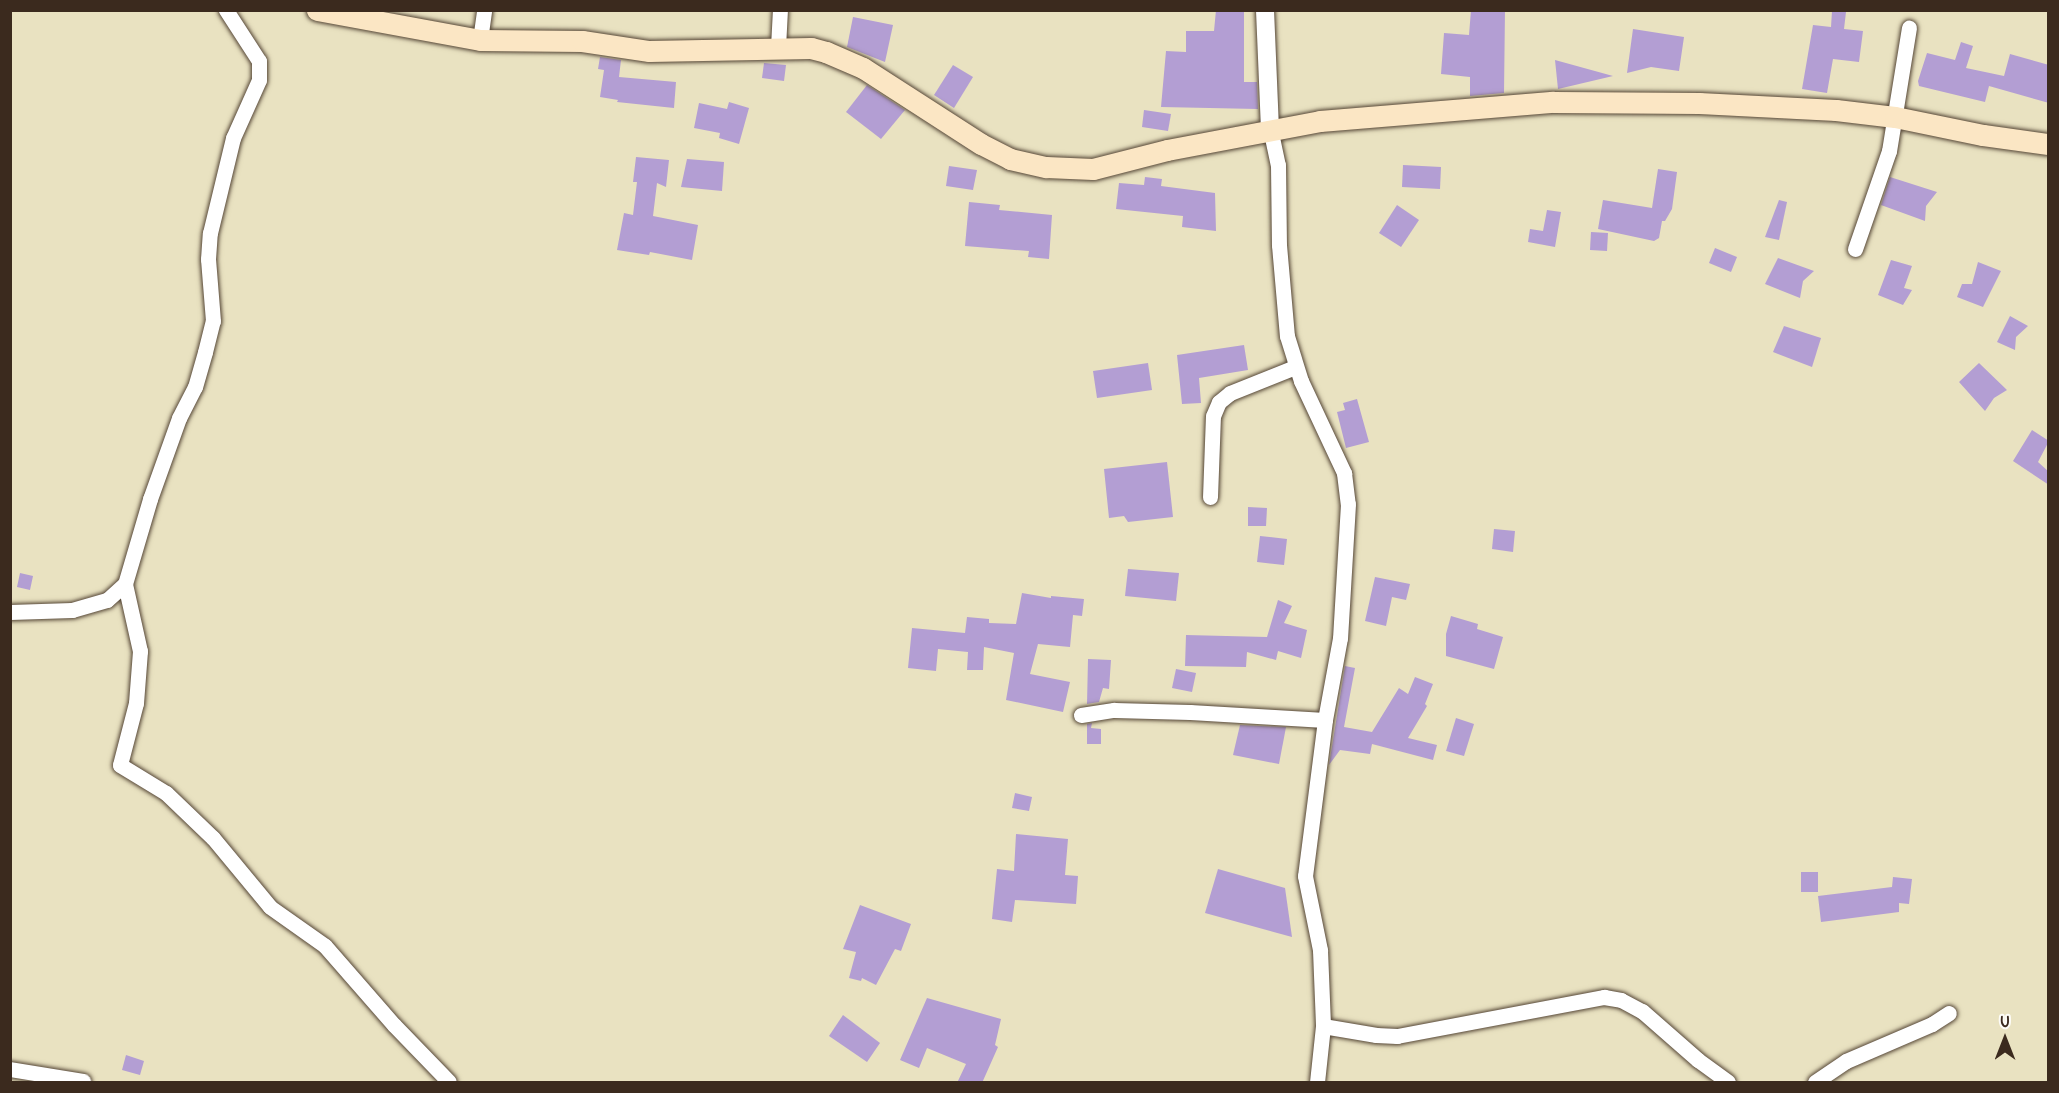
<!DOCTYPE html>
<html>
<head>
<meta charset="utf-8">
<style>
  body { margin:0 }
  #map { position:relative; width:2059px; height:1093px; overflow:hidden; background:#e9e2c1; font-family:"Patrick Hand",sans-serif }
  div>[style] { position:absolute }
  .building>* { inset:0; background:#b39ed3 }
  .roads { filter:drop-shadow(0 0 2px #554636) drop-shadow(0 0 2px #554636) }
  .minor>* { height:15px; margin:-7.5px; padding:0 7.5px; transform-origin:7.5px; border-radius:7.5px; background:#fff }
  .tertiary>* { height:18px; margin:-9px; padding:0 9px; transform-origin:9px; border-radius:9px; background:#fff }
  .secondary>* { height:21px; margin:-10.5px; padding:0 10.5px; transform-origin:10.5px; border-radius:10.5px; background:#fbe6c4 }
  span { translate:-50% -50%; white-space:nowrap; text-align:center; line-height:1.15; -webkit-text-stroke:6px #fdfcf7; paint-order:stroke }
  .frame { position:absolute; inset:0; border:12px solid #3b2a1e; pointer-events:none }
  .north { position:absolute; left:1975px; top:1009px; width:60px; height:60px; -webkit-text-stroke:4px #fdfcf7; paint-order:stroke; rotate:0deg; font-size:16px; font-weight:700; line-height:24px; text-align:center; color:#3b2a1e }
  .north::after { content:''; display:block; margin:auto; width:21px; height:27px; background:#3b2a1e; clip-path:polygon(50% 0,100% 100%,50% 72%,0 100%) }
</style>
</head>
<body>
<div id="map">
  <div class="building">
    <i style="clip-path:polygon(1216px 10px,1244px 10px,1244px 82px,1257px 82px,1258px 109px,1161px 107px,1166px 51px,1186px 52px,1186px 31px,1214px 31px)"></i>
    <i style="clip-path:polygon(1471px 10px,1505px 10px,1504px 93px,1470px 96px,1470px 77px,1441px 74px,1444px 33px,1469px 35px)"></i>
    <i style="clip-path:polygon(1832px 11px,1846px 12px,1844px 29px,1863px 31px,1859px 62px,1833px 59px,1827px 93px,1802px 89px,1813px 25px,1831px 27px)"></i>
    <i style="clip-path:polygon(853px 17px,893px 25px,885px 62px,847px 47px)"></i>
    <i style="clip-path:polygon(1633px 29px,1684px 37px,1679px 71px,1651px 67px,1627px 73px)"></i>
    <i style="clip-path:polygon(1961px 42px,1973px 46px,1966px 68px,2004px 76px,2010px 54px,2049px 65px,2049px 103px,1989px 86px,1985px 102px,1919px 86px,1918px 81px,1927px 53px,1955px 60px)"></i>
    <i style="clip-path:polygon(600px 57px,621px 60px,619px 77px,676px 82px,674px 108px,617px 102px,618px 100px,600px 97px,604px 70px,598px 69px)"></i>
    <i style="clip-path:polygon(1555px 60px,1613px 76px,1558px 89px)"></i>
    <i style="clip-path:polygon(764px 63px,786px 65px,784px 81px,762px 78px)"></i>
    <i style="clip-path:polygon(953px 65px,973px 77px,954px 108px,934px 95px)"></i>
    <i style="clip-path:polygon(867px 85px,905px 110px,881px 139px,846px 112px)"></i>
    <i style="clip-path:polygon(729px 102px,749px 108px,739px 144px,719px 138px,720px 133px,694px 128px,699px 103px,727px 109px)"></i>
    <i style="clip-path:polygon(1144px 110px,1171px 114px,1168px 131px,1142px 127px)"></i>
    <i style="clip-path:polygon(636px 157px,669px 160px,666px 187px,657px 183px,653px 216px,698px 225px,692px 260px,650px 252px,649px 255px,617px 250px,624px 213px,633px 215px,637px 182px,633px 182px)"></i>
    <i style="clip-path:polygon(687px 159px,724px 162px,722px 191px,681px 187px)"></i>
    <i style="clip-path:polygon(1403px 165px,1441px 167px,1440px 189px,1402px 187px)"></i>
    <i style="clip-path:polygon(949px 166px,977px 170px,973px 190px,946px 186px)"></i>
    <i style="clip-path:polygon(1658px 169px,1677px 172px,1672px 209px,1665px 221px,1662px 221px,1659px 238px,1654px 241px,1598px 229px,1603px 200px,1652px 208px)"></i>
    <i style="clip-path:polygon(1145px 177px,1162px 179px,1161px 186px,1215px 193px,1216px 231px,1182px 227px,1183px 216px,1116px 209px,1119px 183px,1144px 185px)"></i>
    <i style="clip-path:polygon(1890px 177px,1937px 192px,1926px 206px,1925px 221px,1881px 205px)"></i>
    <i style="clip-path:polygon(1779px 200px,1787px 202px,1779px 240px,1765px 237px)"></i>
    <i style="clip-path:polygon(969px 202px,1000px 205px,999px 210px,1052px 215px,1049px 259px,1028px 257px,1029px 251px,965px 246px)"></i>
    <i style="clip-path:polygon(1397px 205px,1419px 220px,1401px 247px,1379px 233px)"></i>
    <i style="clip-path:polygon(1547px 210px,1561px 212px,1555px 247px,1528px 242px,1530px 229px,1543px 231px)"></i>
    <i style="clip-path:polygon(1591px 232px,1608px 233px,1607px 251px,1590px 250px)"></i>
    <i style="clip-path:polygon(1715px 248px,1737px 257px,1731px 272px,1709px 263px)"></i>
    <i style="clip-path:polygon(1778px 258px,1814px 271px,1803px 281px,1800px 298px,1765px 284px)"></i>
    <i style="clip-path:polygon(1891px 260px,1912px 266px,1904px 288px,1912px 290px,1903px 305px,1878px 295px)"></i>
    <i style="clip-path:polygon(1978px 262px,2001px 271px,1983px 307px,1957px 297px,1962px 284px,1972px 284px)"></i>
    <i style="clip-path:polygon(2010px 316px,2028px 326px,2016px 337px,2015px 350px,1997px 342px)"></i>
    <i style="clip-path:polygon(1784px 326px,1821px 338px,1812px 367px,1773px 352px)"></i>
    <i style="clip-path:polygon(1244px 345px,1248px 370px,1199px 378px,1201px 403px,1182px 404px,1177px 355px)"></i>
    <i style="clip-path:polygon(1148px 363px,1152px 390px,1097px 398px,1093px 371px)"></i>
    <i style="clip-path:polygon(1979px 363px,2007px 390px,1994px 398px,1985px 411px,1959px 382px)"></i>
    <i style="clip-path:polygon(1357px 399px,1369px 442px,1346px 448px,1337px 412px,1345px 410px,1343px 403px)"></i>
    <i style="clip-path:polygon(2032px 430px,2049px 441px,2038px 462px,2049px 472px,2049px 485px,2013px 461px)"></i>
    <i style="clip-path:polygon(1167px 462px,1173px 517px,1128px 522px,1124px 516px,1109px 518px,1104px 469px)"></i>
    <i style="clip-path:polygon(1248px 507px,1267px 508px,1266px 526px,1248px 526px)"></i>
    <i style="clip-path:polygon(1494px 529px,1515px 531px,1513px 552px,1492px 549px)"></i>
    <i style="clip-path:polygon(1260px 536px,1287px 539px,1284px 565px,1257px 562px)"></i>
    <i style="clip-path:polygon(1128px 569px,1179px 573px,1176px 601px,1125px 596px)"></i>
    <i style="clip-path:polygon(20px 573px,33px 576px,30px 590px,17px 587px)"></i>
    <i style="clip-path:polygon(1375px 577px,1410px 584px,1406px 600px,1392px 597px,1386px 626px,1365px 621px)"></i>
    <i style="clip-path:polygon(1022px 593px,1051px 598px,1051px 596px,1084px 599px,1082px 616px,1073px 615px,1070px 647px,1038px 644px,1030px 674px,1070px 682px,1063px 712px,1006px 700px,1014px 653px,984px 647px,983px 670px,967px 670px,968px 652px,938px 649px,936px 671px,908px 668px,912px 628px,965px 633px,967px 617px,989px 619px,989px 623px,1016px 624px)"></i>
    <i style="clip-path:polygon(1278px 600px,1292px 606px,1284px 623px,1307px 630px,1301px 658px,1278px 651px,1276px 660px,1247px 652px,1246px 667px,1185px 666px,1186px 635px,1267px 637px)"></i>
    <i style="clip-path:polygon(1451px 616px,1478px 624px,1477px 629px,1503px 637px,1494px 669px,1446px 656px,1446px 634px)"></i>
    <i style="clip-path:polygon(1088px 659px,1111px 660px,1109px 689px,1103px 688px,1099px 702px,1087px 704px)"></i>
    <i style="clip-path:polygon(1345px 666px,1355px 668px,1344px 727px,1372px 732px,1399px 688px,1408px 694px,1415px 677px,1433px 684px,1425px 704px,1427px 706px,1408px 738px,1437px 745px,1433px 760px,1372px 744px,1370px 754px,1340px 750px,1329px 765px)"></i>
    <i style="clip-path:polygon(1176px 669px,1196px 673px,1192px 692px,1172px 688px)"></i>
    <i style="clip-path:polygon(1456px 718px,1474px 724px,1464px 756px,1446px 751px)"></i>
    <i style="clip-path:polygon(1092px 723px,1091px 728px,1101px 729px,1101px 744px,1087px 744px,1087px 724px)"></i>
    <i style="clip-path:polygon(1240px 725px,1286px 727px,1279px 764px,1233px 755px)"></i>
    <i style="clip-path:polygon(1015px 793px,1032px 797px,1029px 811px,1012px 808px)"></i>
    <i style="clip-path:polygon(1016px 834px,1068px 839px,1065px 875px,1078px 876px,1076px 904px,1015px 900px,1012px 922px,992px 919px,997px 869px,1014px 871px)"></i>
    <i style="clip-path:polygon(1218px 869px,1285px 888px,1292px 937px,1205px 913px)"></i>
    <i style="clip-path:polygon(1801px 872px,1818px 872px,1818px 892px,1801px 892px)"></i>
    <i style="clip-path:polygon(1893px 877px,1912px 879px,1909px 904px,1899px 903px,1899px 912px,1821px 922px,1818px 896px,1892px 887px)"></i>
    <i style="clip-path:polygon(860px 905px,911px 924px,901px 951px,895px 949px,876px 985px,862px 978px,861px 981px,849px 978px,856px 952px,843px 949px)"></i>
    <i style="clip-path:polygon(927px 998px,1001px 1019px,995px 1045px,998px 1047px,982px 1083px,957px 1083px,966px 1064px,927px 1048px,919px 1068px,900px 1060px)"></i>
    <i style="clip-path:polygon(843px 1015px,880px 1043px,867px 1062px,829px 1036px)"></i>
    <i style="clip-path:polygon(126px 1055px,144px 1061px,140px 1075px,122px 1070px)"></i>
  </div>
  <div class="roads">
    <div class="minor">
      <i style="left:480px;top:40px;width:30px;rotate:-82deg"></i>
      <i style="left:778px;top:47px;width:37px;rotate:-87deg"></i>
      <i style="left:1270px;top:128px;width:38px;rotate:78deg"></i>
      <i style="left:1278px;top:165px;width:80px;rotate:89.3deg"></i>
      <i style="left:1279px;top:245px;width:91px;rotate:85deg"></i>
      <i style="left:1287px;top:336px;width:47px;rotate:72.7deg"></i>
      <i style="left:1301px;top:381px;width:102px;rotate:64.9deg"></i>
      <i style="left:1344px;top:473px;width:31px;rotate:83deg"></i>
      <i style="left:1348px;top:504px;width:134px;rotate:93.4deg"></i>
      <i style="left:1340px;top:638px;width:83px;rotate:100.4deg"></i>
      <i style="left:1325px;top:720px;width:157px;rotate:97.3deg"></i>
      <i style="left:1305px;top:876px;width:76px;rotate:78.5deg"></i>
      <i style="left:1320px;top:950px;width:76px;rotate:87.7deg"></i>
      <i style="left:1323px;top:1026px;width:56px;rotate:96.1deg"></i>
      <i style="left:1855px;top:249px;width:104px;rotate:-70.9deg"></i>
      <i style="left:1889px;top:151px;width:125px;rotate:-80.8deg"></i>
      <i style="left:1210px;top:497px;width:81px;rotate:-87.9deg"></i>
      <i style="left:1213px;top:416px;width:15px;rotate:-67deg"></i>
      <i style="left:1219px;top:402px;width:14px;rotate:-39deg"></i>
      <i style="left:1230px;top:393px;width:70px;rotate:-21.8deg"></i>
      <i style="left:125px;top:584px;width:69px;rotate:77.4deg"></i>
      <i style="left:140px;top:651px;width:52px;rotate:94.4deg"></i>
      <i style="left:136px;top:703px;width:64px;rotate:104.5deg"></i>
      <i style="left:120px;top:765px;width:54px;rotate:31.3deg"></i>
      <i style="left:166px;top:793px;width:65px;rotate:43.8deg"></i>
      <i style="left:213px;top:838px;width:89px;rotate:50.4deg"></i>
      <i style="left:270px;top:907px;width:67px;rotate:35.3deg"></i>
      <i style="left:325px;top:946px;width:105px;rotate:48.9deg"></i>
      <i style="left:394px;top:1025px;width:79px;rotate:46deg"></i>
      <i style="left:10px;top:612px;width:62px;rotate:-1.8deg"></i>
      <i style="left:72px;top:610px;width:36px;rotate:-16deg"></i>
      <i style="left:107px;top:600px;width:24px;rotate:-42deg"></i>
      <i style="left:125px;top:584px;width:89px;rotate:-73.6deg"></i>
      <i style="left:150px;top:499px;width:86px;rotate:-70.3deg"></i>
      <i style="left:179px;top:418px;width:35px;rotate:-63deg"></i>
      <i style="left:195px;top:387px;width:36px;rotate:-74deg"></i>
      <i style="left:205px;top:352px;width:32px;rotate:-76deg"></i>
      <i style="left:213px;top:321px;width:62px;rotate:-94.6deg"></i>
      <i style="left:208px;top:259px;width:26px;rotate:-86deg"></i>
      <i style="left:210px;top:233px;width:98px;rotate:-76.4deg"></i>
      <i style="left:233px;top:138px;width:64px;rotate:-65.9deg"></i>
      <i style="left:259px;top:80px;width:19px;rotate:-90deg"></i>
      <i style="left:259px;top:61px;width:61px;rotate:-122.9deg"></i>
      <i style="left:1081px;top:715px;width:33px;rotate:-9deg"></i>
      <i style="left:1114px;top:710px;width:76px;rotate:1.5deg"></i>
      <i style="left:1190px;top:712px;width:135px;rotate:3.4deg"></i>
      <i style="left:1323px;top:1026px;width:54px;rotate:9.6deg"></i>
      <i style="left:1376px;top:1035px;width:21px;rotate:3deg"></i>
      <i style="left:1397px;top:1036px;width:211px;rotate:-10.7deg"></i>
      <i style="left:1604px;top:997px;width:17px;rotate:10deg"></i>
      <i style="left:1621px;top:1000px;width:24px;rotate:28deg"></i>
      <i style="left:1642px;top:1011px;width:74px;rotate:41.2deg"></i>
      <i style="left:1698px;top:1060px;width:37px;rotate:36deg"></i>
      <i style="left:10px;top:1069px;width:74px;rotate:9.3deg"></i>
      <i style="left:1815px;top:1082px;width:37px;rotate:-34deg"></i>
      <i style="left:1846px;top:1061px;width:94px;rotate:-23.3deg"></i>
      <i style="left:1932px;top:1024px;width:20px;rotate:-33deg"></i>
    </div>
    <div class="tertiary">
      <i style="left:1265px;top:10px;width:118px;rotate:87.6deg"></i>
    </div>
    <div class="secondary">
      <i style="left:317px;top:10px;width:166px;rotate:10.4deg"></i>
      <i style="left:480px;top:40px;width:102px;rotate:0.6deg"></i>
      <i style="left:582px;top:41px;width:68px;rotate:8.5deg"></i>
      <i style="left:649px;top:51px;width:162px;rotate:-1.1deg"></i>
      <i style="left:811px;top:48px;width:16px;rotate:15deg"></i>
      <i style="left:826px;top:52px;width:40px;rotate:23.4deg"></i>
      <i style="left:863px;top:68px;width:140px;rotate:32.8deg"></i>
      <i style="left:981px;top:144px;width:33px;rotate:27deg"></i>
      <i style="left:1010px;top:159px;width:37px;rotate:13deg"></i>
      <i style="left:1046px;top:167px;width:47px;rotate:2.4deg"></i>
      <i style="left:1093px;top:169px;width:76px;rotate:-14.4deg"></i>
      <i style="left:1167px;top:150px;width:156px;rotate:-10.7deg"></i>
      <i style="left:1320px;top:121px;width:234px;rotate:-4.7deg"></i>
      <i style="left:1553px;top:102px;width:146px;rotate:0.4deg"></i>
      <i style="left:1699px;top:103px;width:137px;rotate:2.9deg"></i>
      <i style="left:1836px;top:110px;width:59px;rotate:6.8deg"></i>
      <i style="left:1895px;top:117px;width:90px;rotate:11.6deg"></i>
      <i style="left:1983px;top:135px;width:66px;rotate:7.9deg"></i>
    </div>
  </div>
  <div class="frame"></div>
  <div class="north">U</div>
</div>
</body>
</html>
